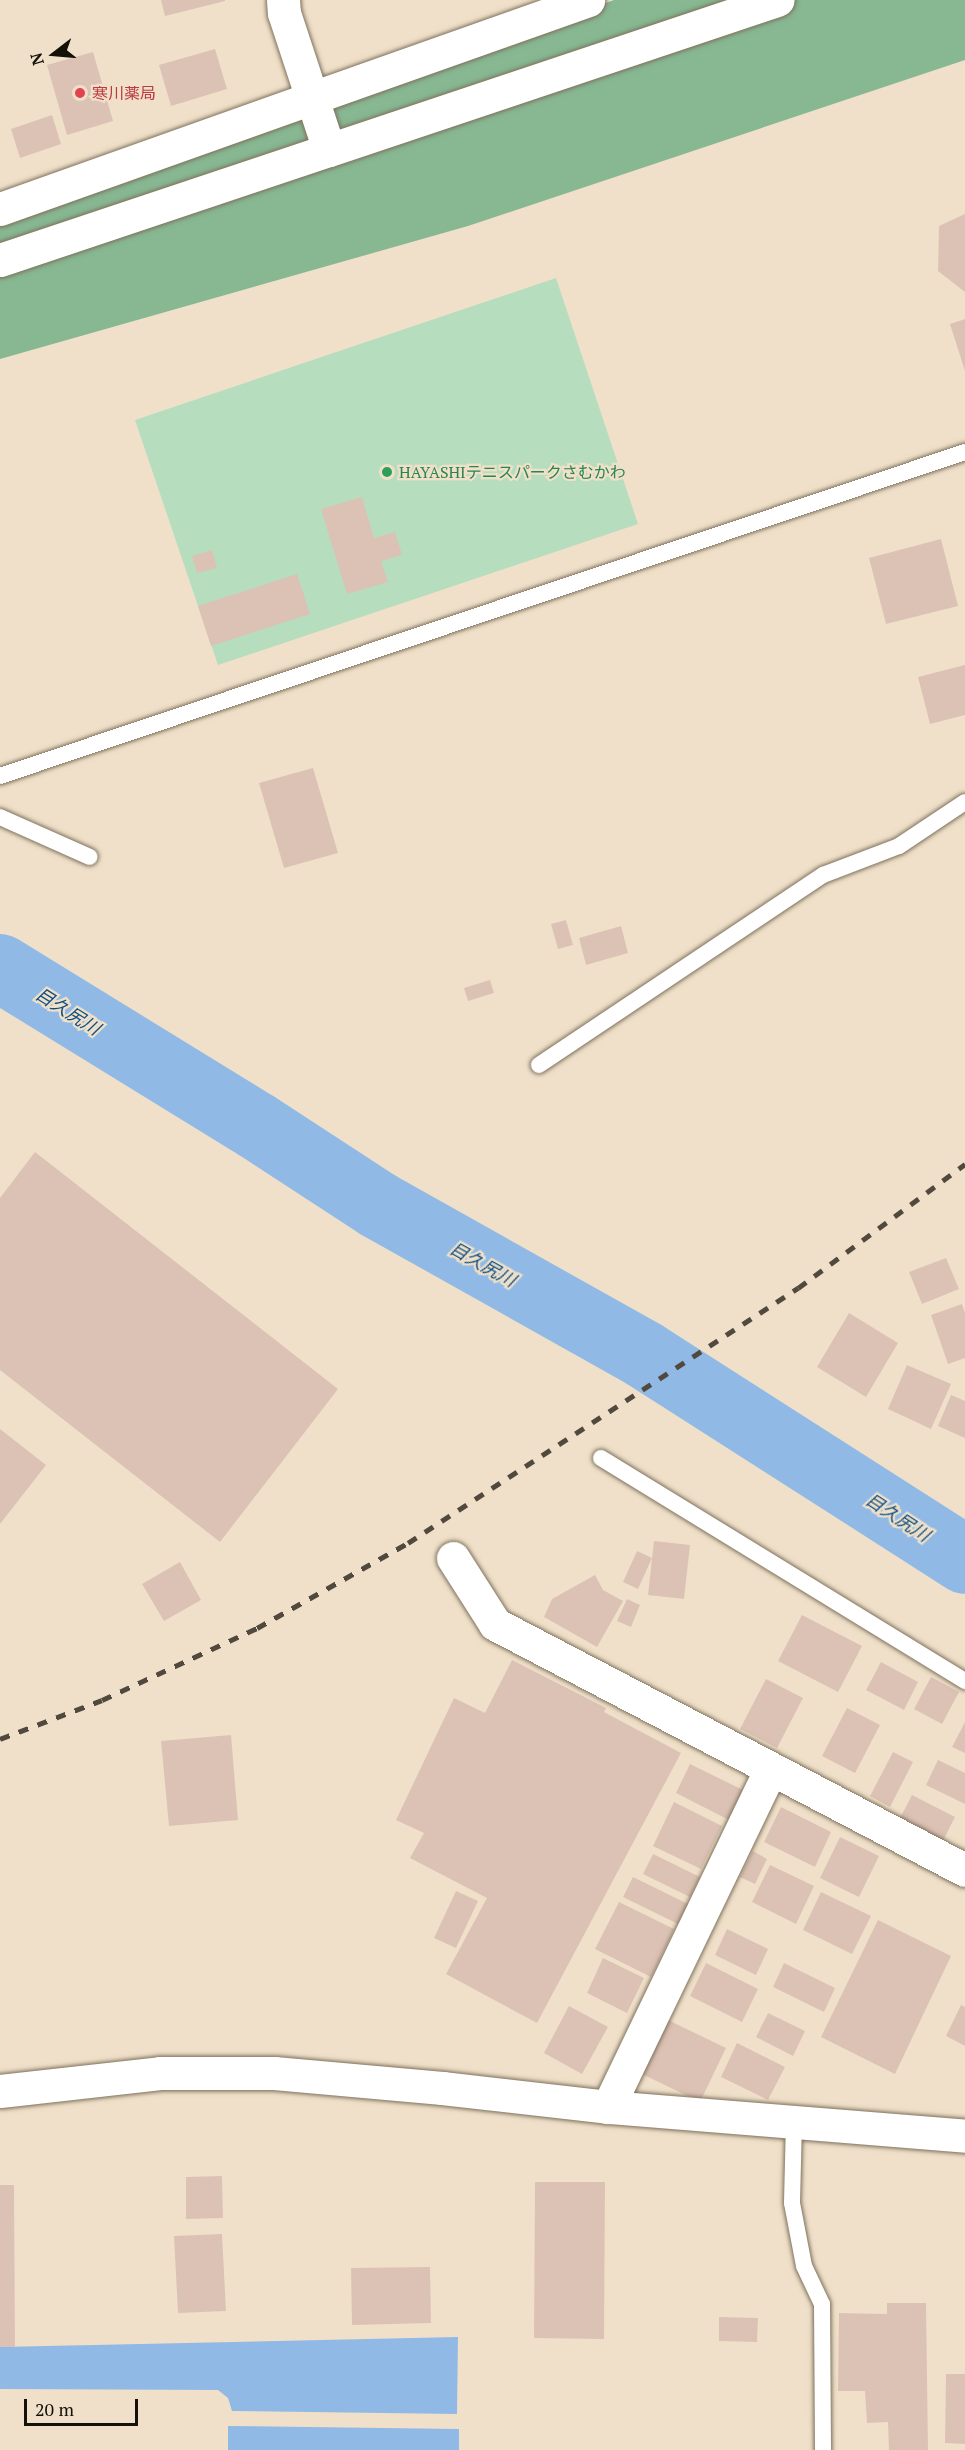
<!DOCTYPE html>
<html>
<head>
<meta charset="utf-8">
<style>
  body { margin:0 }
  #map { position:relative; width:965px; height:2450px; overflow:hidden; background:#f0e0c9; font-family:"PT Serif","Noto Sans JP",serif }
  div>[style] { position:absolute }
  .green>* { inset:0; background:#b6ddbe }
  .forest>* { inset:0; background:#87b892 }
  .water>* { inset:0; background:#90bae5 }
  .river>* { height:68px; margin:-34px; padding:0 34px; transform-origin:34px; border-radius:34px; background:#90bae5 }
  .building>* { inset:0; background:#dcc2b4 }
  .roads { filter:drop-shadow(0 0 2px #7f715d) drop-shadow(0 0 2px #7f715d) }
  .service>* { height:16px; margin:-8px; padding:0 8px; transform-origin:8px; border-radius:8px; background:#fff }
  .minor>* { height:33px; margin:-16.5px; padding:0 16.5px; transform-origin:16.5px; border-radius:16.5px; background:#fff }
  .tertiary>* { height:33px; margin:-16.5px; padding:0 16.5px; transform-origin:16.5px; border-radius:16.5px; background:#fff }
  .rail>* { height:4.5px; margin-top:-2.25px; transform-origin:0; background:repeating-linear-gradient(90deg,#51493d 0 10px,transparent 0 20px) }
  .dots>* { width:16px; height:16px; translate:-50% -50%; box-sizing:border-box; border:3px solid #f0e0c9; border-radius:50% }
  span { translate:-50% -50%; white-space:nowrap; text-align:center; line-height:1.15; -webkit-text-stroke:4.5px #f0e0c9; paint-order:stroke }
  .health-label { font-size:16px; color:#be3a42 }
  .left { translate:0 -50%; text-align:left }
  .leisure-label { font-size:16px; color:#27864d }
  .water-label { font-size:18px; color:#0f5084; font-style:italic }
  .north { position:absolute; left:24px; top:24px; width:60px; height:60px; -webkit-text-stroke:4px #f0e0c9; paint-order:stroke; rotate:254deg; font-size:16px; font-weight:700; line-height:24px; text-align:center; color:#151008 }
  .north::after { content:''; display:block; margin:auto; width:21px; height:27px; background:#151008; clip-path:polygon(50% 0,100% 100%,50% 72%,0 100%) }
  .scale { position:absolute; left:24px; top:2399px; width:114px; height:27px; box-sizing:border-box; border:3px solid #151008; border-top:0; padding-left:8px; font-size:18px; line-height:21px; white-space:nowrap; color:#151008; -webkit-text-stroke:4px #f0e0c9; paint-order:stroke }
</style>
</head>
<body>
<div id="map">
  <div class="green">
    <i style="clip-path:polygon(556px 278px,638px 524px,218px 665px,135px 420px)"></i>
  </div>
  <div class="forest">
    <i style="clip-path:polygon(614px 0,965px 0,965px 60px,468px 226px,0 359px,0 209px,455px 58px)"></i>
  </div>
  <div class="water">
    <i style="clip-path:polygon(458px 2337px,457px 2414px,232px 2411px,228px 2398px,218px 2390px,0 2389px,0 2347px)"></i>
    <i style="clip-path:polygon(228px 2426px,459px 2429px,459px 2450px,228px 2450px)"></i>
  </div>
  <div class="river">
    <i style="left:0;top:968px;width:302px;rotate:31.6deg"></i>
    <i style="left:257px;top:1126px;width:145px;rotate:33.1deg"></i>
    <i style="left:378px;top:1205px;width:306px;rotate:29.3deg"></i>
    <i style="left:645px;top:1355px;width:380px;rotate:32.6deg"></i>
  </div>
  <div class="building">
    <i style="clip-path:polygon(161px 0,225px 0,225px 1px,165px 16px)"></i>
    <i style="clip-path:polygon(215px 49px,227px 89px,171px 106px,159px 65px)"></i>
    <i style="clip-path:polygon(93px 52px,113px 121px,67px 135px,47px 65px)"></i>
    <i style="clip-path:polygon(52px 115px,61px 144px,20px 158px,11px 129px)"></i>
    <i style="clip-path:polygon(965px 214px,965px 292px,938px 271px,939px 226px)"></i>
    <i style="clip-path:polygon(965px 319px,965px 371px,950px 324px)"></i>
    <i style="clip-path:polygon(362px 497px,374px 538px,395px 532px,402px 555px,381px 561px,388px 582px,347px 594px,321px 509px)"></i>
    <i style="clip-path:polygon(941px 539px,958px 606px,886px 624px,869px 558px)"></i>
    <i style="clip-path:polygon(212px 550px,217px 568px,197px 573px,192px 556px)"></i>
    <i style="clip-path:polygon(297px 574px,310px 614px,211px 646px,198px 606px)"></i>
    <i style="clip-path:polygon(965px 665px,965px 715px,930px 724px,918px 677px)"></i>
    <i style="clip-path:polygon(313px 768px,338px 853px,284px 868px,259px 783px)"></i>
    <i style="clip-path:polygon(566px 920px,573px 945px,558px 949px,551px 924px)"></i>
    <i style="clip-path:polygon(621px 926px,628px 953px,586px 965px,579px 938px)"></i>
    <i style="clip-path:polygon(490px 980px,494px 993px,468px 1001px,464px 988px)"></i>
    <i style="clip-path:polygon(35px 1152px,338px 1389px,220px 1542px,0 1370px,0 1198px)"></i>
    <i style="clip-path:polygon(946px 1258px,959px 1289px,922px 1304px,909px 1272px)"></i>
    <i style="clip-path:polygon(962px 1304px,965px 1313px,965px 1358px,948px 1364px,931px 1315px)"></i>
    <i style="clip-path:polygon(849px 1313px,898px 1343px,866px 1397px,817px 1367px)"></i>
    <i style="clip-path:polygon(907px 1365px,951px 1384px,931px 1429px,888px 1409px)"></i>
    <i style="clip-path:polygon(951px 1395px,965px 1401px,965px 1438px,938px 1426px)"></i>
    <i style="clip-path:polygon(0 1429px,46px 1465px,0 1524px)"></i>
    <i style="clip-path:polygon(654px 1541px,690px 1545px,684px 1599px,648px 1595px)"></i>
    <i style="clip-path:polygon(637px 1551px,652px 1558px,638px 1589px,623px 1582px)"></i>
    <i style="clip-path:polygon(180px 1562px,201px 1600px,164px 1621px,142px 1584px)"></i>
    <i style="clip-path:polygon(595px 1575px,603px 1590px,623px 1601px,597px 1647px,544px 1617px,552px 1599px)"></i>
    <i style="clip-path:polygon(627px 1599px,640px 1605px,631px 1627px,617px 1621px)"></i>
    <i style="clip-path:polygon(802px 1615px,862px 1646px,838px 1692px,778px 1661px)"></i>
    <i style="clip-path:polygon(512px 1660px,606px 1708px,604px 1712px,681px 1753px,537px 2023px,446px 1974px,487px 1898px,410px 1858px,424px 1833px,396px 1820px,454px 1698px,485px 1713px)"></i>
    <i style="clip-path:polygon(881px 1662px,918px 1682px,904px 1710px,866px 1690px)"></i>
    <i style="clip-path:polygon(931px 1677px,959px 1692px,942px 1724px,914px 1709px)"></i>
    <i style="clip-path:polygon(766px 1679px,803px 1698px,777px 1748px,740px 1729px)"></i>
    <i style="clip-path:polygon(847px 1708px,880px 1725px,855px 1773px,822px 1756px)"></i>
    <i style="clip-path:polygon(965px 1722px,965px 1753px,952px 1747px)"></i>
    <i style="clip-path:polygon(231px 1735px,238px 1820px,169px 1826px,161px 1741px)"></i>
    <i style="clip-path:polygon(893px 1752px,913px 1762px,890px 1807px,870px 1796px)"></i>
    <i style="clip-path:polygon(938px 1760px,965px 1773px,965px 1804px,926px 1785px)"></i>
    <i style="clip-path:polygon(690px 1764px,743px 1790px,729px 1820px,676px 1793px)"></i>
    <i style="clip-path:polygon(912px 1795px,955px 1817px,941px 1845px,898px 1822px)"></i>
    <i style="clip-path:polygon(674px 1802px,722px 1826px,701px 1869px,653px 1846px)"></i>
    <i style="clip-path:polygon(781px 1807px,831px 1832px,815px 1867px,764px 1842px)"></i>
    <i style="clip-path:polygon(840px 1837px,879px 1856px,859px 1897px,820px 1878px)"></i>
    <i style="clip-path:polygon(753px 1851px,767px 1859px,755px 1884px,740px 1877px)"></i>
    <i style="clip-path:polygon(653px 1854px,700px 1877px,690px 1897px,643px 1874px)"></i>
    <i style="clip-path:polygon(770px 1865px,814px 1886px,796px 1924px,752px 1902px)"></i>
    <i style="clip-path:polygon(633px 1877px,688px 1904px,678px 1924px,623px 1897px)"></i>
    <i style="clip-path:polygon(456px 1891px,478px 1901px,456px 1948px,434px 1938px)"></i>
    <i style="clip-path:polygon(821px 1892px,871px 1916px,852px 1954px,803px 1930px)"></i>
    <i style="clip-path:polygon(619px 1902px,674px 1929px,651px 1977px,595px 1949px)"></i>
    <i style="clip-path:polygon(878px 1920px,951px 1956px,895px 2074px,821px 2037px)"></i>
    <i style="clip-path:polygon(727px 1929px,768px 1949px,756px 1975px,715px 1955px)"></i>
    <i style="clip-path:polygon(603px 1958px,644px 1978px,627px 2013px,587px 1993px)"></i>
    <i style="clip-path:polygon(706px 1963px,758px 1989px,742px 2022px,690px 1996px)"></i>
    <i style="clip-path:polygon(784px 1963px,835px 1988px,824px 2012px,773px 1987px)"></i>
    <i style="clip-path:polygon(961px 2005px,965px 2007px,965px 2046px,946px 2036px)"></i>
    <i style="clip-path:polygon(569px 2006px,608px 2027px,582px 2074px,544px 2053px)"></i>
    <i style="clip-path:polygon(768px 2013px,805px 2031px,793px 2056px,756px 2037px)"></i>
    <i style="clip-path:polygon(668px 2020px,726px 2048px,700px 2102px,642px 2074px)"></i>
    <i style="clip-path:polygon(737px 2043px,785px 2067px,768px 2100px,721px 2077px)"></i>
    <i style="clip-path:polygon(222px 2176px,223px 2218px,186px 2219px,186px 2177px)"></i>
    <i style="clip-path:polygon(535px 2182px,605px 2182px,604px 2339px,534px 2338px)"></i>
    <i style="clip-path:polygon(0 2185px,14px 2185px,15px 2347px,0 2347px)"></i>
    <i style="clip-path:polygon(222px 2234px,226px 2311px,178px 2313px,174px 2236px)"></i>
    <i style="clip-path:polygon(430px 2267px,431px 2323px,352px 2325px,351px 2268px)"></i>
    <i style="clip-path:polygon(887px 2303px,926px 2303px,928px 2450px,889px 2450px,888px 2422px,867px 2423px,865px 2391px,838px 2391px,839px 2313px,887px 2314px)"></i>
    <i style="clip-path:polygon(719px 2317px,758px 2318px,757px 2342px,719px 2341px)"></i>
    <i style="clip-path:polygon(946px 2374px,965px 2374px,965px 2444px,945px 2443px)"></i>
  </div>
  <div class="roads">
    <div class="service">
      <i style="left:0;top:776px;width:1018px;rotate:-18.56deg"></i>
      <i style="left:0;top:817px;width:98px;rotate:24deg"></i>
      <i style="left:539px;top:1065px;width:342px;rotate:-33.8deg"></i>
      <i style="left:823px;top:875px;width:81px;rotate:-20.9deg"></i>
      <i style="left:899px;top:846px;width:79px;rotate:-33.7deg"></i>
      <i style="left:601px;top:1458px;width:427px;rotate:31.5deg"></i>
      <i style="left:794px;top:2121px;width:82px;rotate:91.4deg"></i>
      <i style="left:792px;top:2203px;width:64px;rotate:79.2deg"></i>
      <i style="left:804px;top:2266px;width:42px;rotate:64.7deg"></i>
      <i style="left:822px;top:2304px;width:146px;rotate:89.6deg"></i>
    </div>
    <div class="minor">
      <i style="left:0;top:209px;width:331px;rotate:-19.6deg"></i>
      <i style="left:0;top:260px;width:347px;rotate:-18.5deg"></i>
      <i style="left:453px;top:1558px;width:78px;rotate:57.5deg"></i>
      <i style="left:495px;top:1624px;width:530px;rotate:27.63deg"></i>
      <i style="left:0;top:2091px;width:161px;rotate:-6.4deg"></i>
      <i style="left:160px;top:2073px;width:114px"></i>
      <i style="left:274px;top:2073px;width:169px;rotate:5.1deg"></i>
      <i style="left:442px;top:2088px;width:167px;rotate:6.5deg"></i>
      <i style="left:608px;top:2107px;width:358px;rotate:4.6deg"></i>
      <i style="left:608px;top:2107px;width:375px;rotate:-64.3deg"></i>
    </div>
    <div class="tertiary">
      <i style="left:283px;top:0;width:13px;rotate:86deg"></i>
      <i style="left:284px;top:13px;width:144px;rotate:71.8deg"></i>
      <i style="left:329px;top:150px;width:473px;rotate:-18.5deg"></i>
      <i style="left:312px;top:98px;width:293px;rotate:-19.5deg"></i>
    </div>
  </div>
  <div class="rail">
    <i style="left:0;top:1739px;width:109px;rotate:-20.9deg"></i>
    <i style="left:102px;top:1700px;width:171px;rotate:-24.9deg"></i>
    <i style="left:257px;top:1628px;width:173px;rotate:-29.4deg"></i>
    <i style="left:408px;top:1543px;width:466px;rotate:-33.2deg"></i>
    <i style="left:798px;top:1288px;width:208px;rotate:-36.6deg"></i>
  </div>
  <div class="dots">
    <i style="left:80px;top:93px;background:#e0444e"></i>
    <i style="left:387px;top:472px;background:#2e9e5b"></i>
  </div>
  <div class="health-label">
    <span class="left" style="left:92px;top:93px">寒川薬局</span>
  </div>
  <div class="leisure-label">
    <span class="left" style="left:399px;top:472px">HAYASHIテニスパークさむかわ</span>
  </div>
  <div class="water-label">
    <span style="left:68px;top:1011px;rotate:32deg">目久尻川</span>
    <span style="left:483px;top:1264px;rotate:29deg">目久尻川</span>
    <span style="left:898px;top:1517px;rotate:33deg">目久尻川</span>
  </div>
  <div class="north">N</div>
  <div class="scale">20 m</div>
</div>
</body>
</html>
